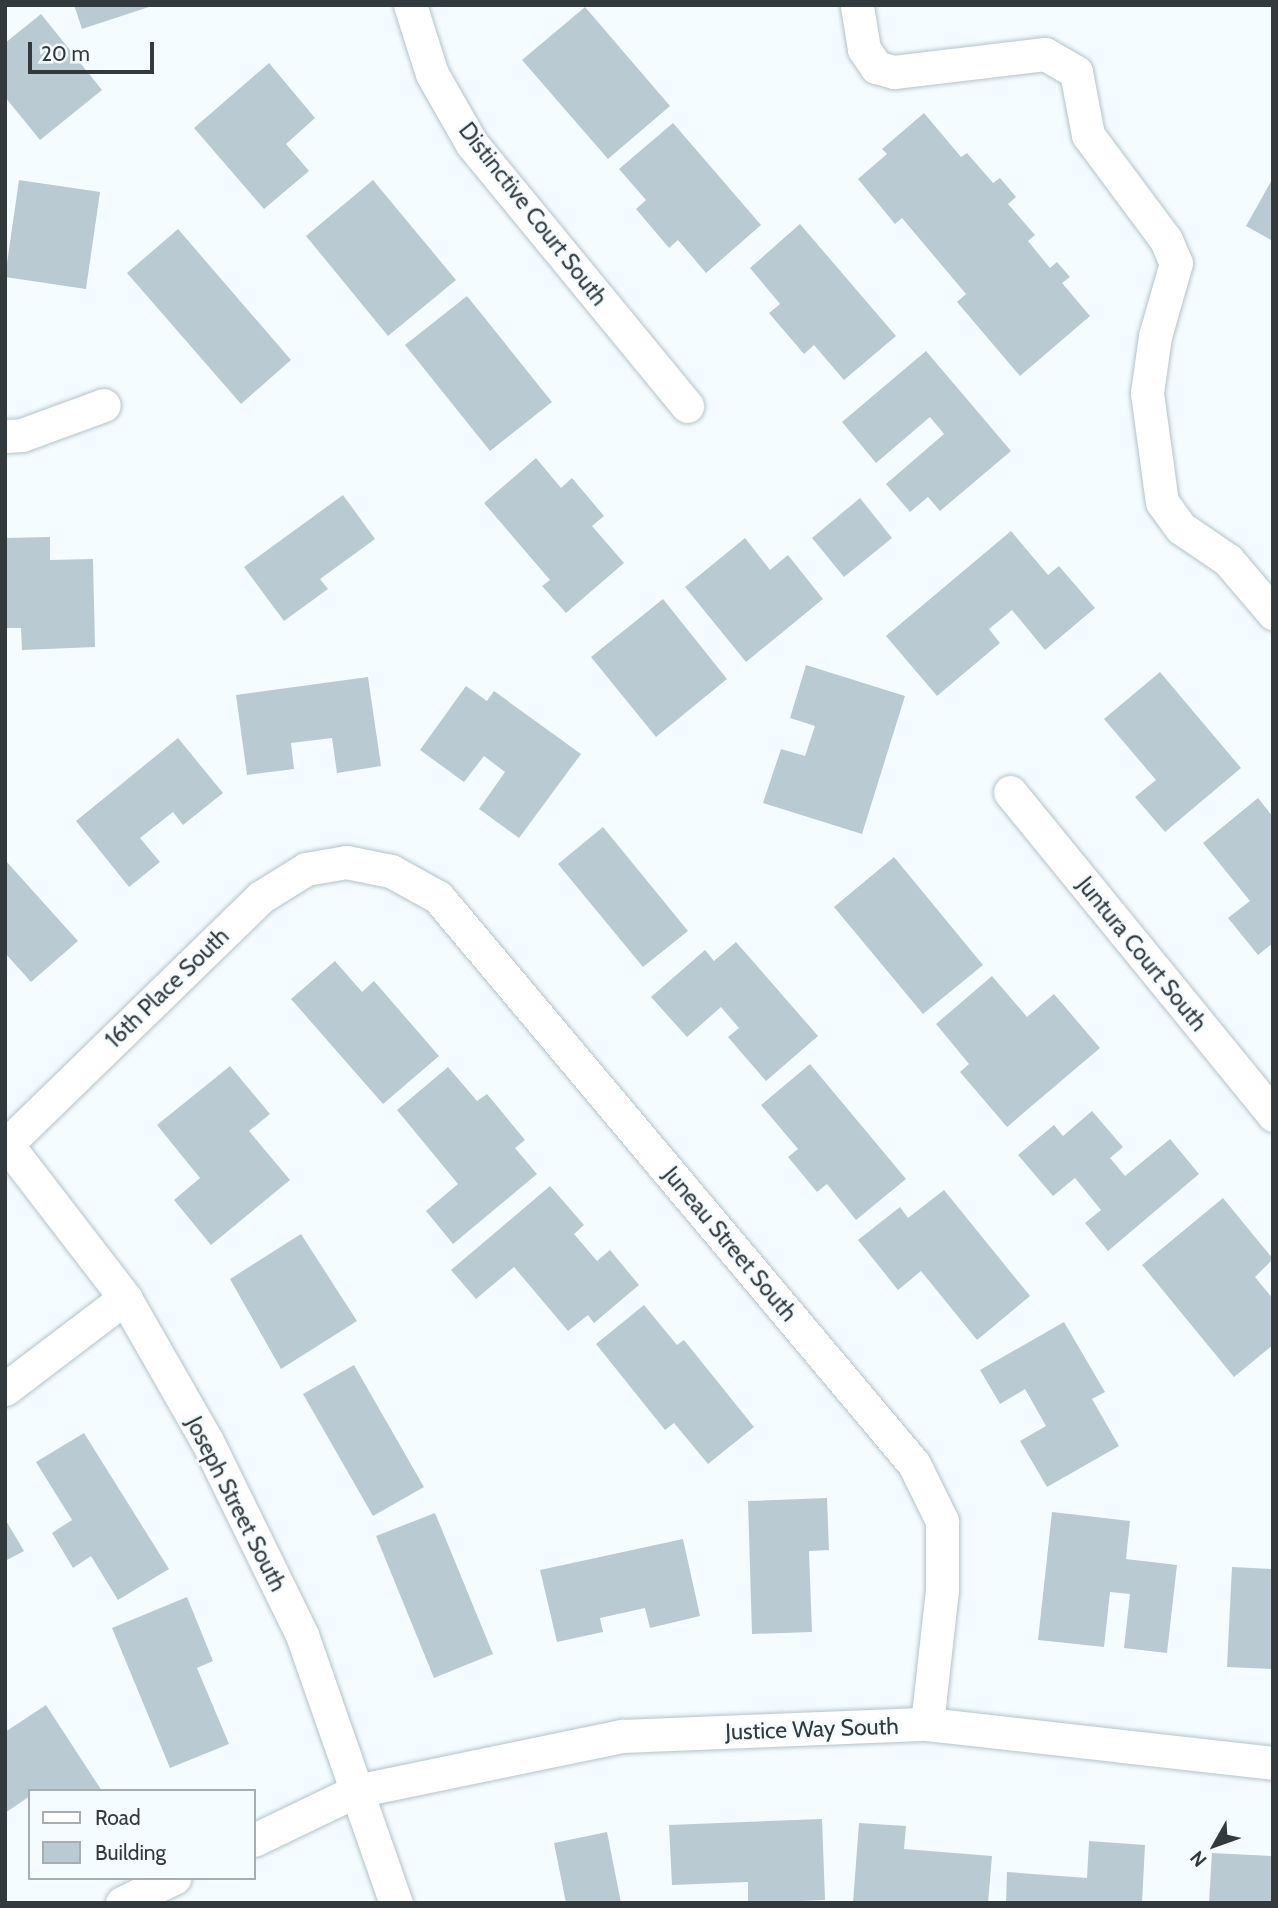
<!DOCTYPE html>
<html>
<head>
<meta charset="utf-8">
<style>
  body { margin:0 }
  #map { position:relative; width:1278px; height:1908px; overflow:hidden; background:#f5fcff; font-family:Cabin,sans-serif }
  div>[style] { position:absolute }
  .building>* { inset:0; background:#bacad2 }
  .roads { filter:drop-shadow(0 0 2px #b3c3cb) drop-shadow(0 0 2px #b3c3cb) }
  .minor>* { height:33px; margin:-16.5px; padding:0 16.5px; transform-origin:16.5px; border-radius:16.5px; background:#fff }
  span { translate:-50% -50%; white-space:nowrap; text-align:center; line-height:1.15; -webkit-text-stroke:5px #f5fcff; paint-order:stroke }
  .street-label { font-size:23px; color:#333a3d }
  .frame { position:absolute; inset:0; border:7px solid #333a3d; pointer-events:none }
  .legend { position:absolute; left:28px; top:1789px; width:228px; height:91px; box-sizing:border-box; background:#f5fcff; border:2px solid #a7aeb1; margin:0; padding:9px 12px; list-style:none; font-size:21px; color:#333a3d }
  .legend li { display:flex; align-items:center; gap:14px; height:35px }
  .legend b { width:35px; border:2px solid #a7aeb1 }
  .north { position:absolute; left:1180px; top:1810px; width:70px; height:70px; -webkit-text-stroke:5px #f5fcff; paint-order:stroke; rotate:230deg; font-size:19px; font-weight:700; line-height:28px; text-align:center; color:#333a3d }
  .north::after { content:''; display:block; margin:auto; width:24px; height:32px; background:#333a3d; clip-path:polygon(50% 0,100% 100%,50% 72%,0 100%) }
  .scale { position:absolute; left:28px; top:42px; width:126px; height:32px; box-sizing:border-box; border:4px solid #333a3d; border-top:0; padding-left:9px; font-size:21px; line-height:24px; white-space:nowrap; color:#333a3d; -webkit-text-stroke:5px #f5fcff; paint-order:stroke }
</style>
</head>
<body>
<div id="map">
  <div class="building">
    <i style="clip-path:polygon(74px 5px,152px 5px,152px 6px,82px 29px)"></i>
    <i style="clip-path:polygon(585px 7px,670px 106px,608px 159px,522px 60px)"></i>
    <i style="clip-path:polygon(41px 14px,102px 90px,40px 140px,5px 97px,5px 43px)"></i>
    <i style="clip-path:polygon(269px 63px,315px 118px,286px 144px,309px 171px,264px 209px,194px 128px)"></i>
    <i style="clip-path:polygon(924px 113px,961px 157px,967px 153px,993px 183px,1000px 178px,1016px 197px,1008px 204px,1035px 235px,1028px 241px,1050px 268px,1057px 262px,1070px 277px,1062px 283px,1090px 316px,1020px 376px,957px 302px,966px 294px,902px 218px,895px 224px,858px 179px,887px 154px,882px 149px)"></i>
    <i style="clip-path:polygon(673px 123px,761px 225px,706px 273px,678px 240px,669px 248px,636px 209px,646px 200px,619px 169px)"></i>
    <i style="clip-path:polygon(1273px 178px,1273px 241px,1246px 226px)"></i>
    <i style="clip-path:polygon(19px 180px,100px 192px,86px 289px,5px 277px)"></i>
    <i style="clip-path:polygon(373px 180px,456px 280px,388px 336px,306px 236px)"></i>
    <i style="clip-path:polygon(800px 224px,896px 336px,844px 380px,814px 345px,804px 354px,769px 313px,780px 304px,750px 268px)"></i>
    <i style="clip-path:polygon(178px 229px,291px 360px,241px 404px,127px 273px)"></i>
    <i style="clip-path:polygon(467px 296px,552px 402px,490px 451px,405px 345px)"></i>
    <i style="clip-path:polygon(926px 351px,1011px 451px,940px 511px,928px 497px,910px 512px,886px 484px,944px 434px,930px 417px,876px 463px,842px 422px)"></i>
    <i style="clip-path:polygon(536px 458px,561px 488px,572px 478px,604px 516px,592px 526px,624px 563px,566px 613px,542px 586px,550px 580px,484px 503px)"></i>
    <i style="clip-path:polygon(343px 495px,375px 539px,320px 579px,328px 589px,284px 621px,244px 567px)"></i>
    <i style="clip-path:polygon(860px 498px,892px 538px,844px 577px,812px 538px)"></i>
    <i style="clip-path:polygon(1011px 531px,1048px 575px,1059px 566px,1095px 608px,1045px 650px,1012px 610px,989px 629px,1000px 643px,937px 696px,886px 636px)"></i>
    <i style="clip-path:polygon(50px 537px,50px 560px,93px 559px,95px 647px,22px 650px,21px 628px,5px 628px,5px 538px)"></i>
    <i style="clip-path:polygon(745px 538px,770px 570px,788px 555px,823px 599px,746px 662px,685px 587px)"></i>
    <i style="clip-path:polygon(663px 599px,727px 679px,656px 737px,591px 657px)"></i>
    <i style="clip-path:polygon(806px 665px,905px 696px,862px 834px,763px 803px,781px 749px,805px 756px,815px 726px,790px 718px)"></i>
    <i style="clip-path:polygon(1160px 672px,1241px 768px,1165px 832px,1135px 797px,1156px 780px,1104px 719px)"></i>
    <i style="clip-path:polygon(368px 677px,381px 766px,337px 773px,332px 738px,291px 743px,294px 769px,247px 775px,236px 695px)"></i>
    <i style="clip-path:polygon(466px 686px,487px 701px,494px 691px,581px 754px,519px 838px,479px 809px,505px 772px,484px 756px,464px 782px,420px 750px)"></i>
    <i style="clip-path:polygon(178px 738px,223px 793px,183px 825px,173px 812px,140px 838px,160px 862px,129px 887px,76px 821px)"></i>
    <i style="clip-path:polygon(1258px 798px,1273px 817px,1273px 943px,1258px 955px,1228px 918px,1250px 901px,1203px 843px)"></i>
    <i style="clip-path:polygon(603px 827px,688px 931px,643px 967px,558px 864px)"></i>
    <i style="clip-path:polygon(894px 857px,983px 965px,923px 1014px,834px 907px)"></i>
    <i style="clip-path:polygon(5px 860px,78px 941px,31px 982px,5px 953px)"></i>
    <i style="clip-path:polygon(736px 942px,818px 1036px,766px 1081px,728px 1037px,739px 1028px,721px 1007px,687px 1037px,651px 997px,705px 950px,714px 961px)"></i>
    <i style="clip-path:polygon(335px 961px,362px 992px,374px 981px,439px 1056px,383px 1104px,291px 999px)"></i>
    <i style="clip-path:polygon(992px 976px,1027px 1017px,1054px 994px,1100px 1048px,1007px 1127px,960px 1072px,969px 1064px,936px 1024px)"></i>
    <i style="clip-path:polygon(810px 1064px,906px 1179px,856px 1220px,827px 1184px,817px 1192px,788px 1157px,798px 1149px,761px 1105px)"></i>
    <i style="clip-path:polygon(230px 1066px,270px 1114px,249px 1131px,290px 1180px,211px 1245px,174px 1200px,200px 1178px,157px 1125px)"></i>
    <i style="clip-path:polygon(448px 1067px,477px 1101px,487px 1094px,525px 1140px,515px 1148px,537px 1174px,453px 1244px,426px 1211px,458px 1184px,397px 1110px)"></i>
    <i style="clip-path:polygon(1092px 1111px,1123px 1147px,1110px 1158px,1125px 1176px,1170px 1139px,1199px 1174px,1108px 1251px,1085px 1223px,1101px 1210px,1075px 1178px,1053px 1196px,1018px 1155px,1054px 1125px,1063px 1136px)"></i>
    <i style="clip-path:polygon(550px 1186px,584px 1225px,574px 1234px,597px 1261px,610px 1250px,639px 1285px,594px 1323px,588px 1315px,568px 1331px,514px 1267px,476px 1299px,451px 1270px)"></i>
    <i style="clip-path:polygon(944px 1190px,1030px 1296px,977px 1340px,921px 1271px,898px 1290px,858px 1240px,900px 1207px,908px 1218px)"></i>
    <i style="clip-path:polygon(1223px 1198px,1273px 1259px,1255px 1277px,1273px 1299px,1273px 1345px,1234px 1377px,1142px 1265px)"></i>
    <i style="clip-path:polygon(301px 1234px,357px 1321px,281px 1369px,230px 1279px)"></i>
    <i style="clip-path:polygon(644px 1305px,677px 1345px,684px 1340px,754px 1427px,708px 1464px,674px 1423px,665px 1430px,596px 1344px)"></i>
    <i style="clip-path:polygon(1064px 1322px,1105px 1392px,1092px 1399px,1119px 1446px,1047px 1487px,1020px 1441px,1046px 1426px,1025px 1389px,1000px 1404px,980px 1370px)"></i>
    <i style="clip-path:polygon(354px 1365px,424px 1487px,373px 1516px,303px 1394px)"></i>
    <i style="clip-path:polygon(84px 1433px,169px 1569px,118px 1600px,91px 1556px,73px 1568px,52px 1533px,72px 1520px,36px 1462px)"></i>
    <i style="clip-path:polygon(827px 1498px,829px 1550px,809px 1551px,812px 1632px,752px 1634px,748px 1501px)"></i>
    <i style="clip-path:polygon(1052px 1512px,1130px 1521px,1126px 1559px,1177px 1565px,1167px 1653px,1124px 1648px,1130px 1594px,1110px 1592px,1104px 1647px,1038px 1640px)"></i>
    <i style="clip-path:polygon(435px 1513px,493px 1654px,434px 1678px,376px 1536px)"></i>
    <i style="clip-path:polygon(5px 1519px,24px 1551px,5px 1561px)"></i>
    <i style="clip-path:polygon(683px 1539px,700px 1616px,650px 1628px,645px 1608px,600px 1618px,603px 1632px,557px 1642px,540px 1570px)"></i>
    <i style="clip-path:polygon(1232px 1567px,1273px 1569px,1273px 1669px,1227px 1667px)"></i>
    <i style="clip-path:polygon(187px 1597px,213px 1661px,197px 1668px,229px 1744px,170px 1768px,112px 1628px)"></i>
    <i style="clip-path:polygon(46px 1705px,102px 1791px,30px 1791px,30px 1796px,5px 1813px,5px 1732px)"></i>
    <i style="clip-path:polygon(822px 1819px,825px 1900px,748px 1903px,748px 1882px,672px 1885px,669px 1825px)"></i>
    <i style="clip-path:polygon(859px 1823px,906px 1826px,904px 1849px,992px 1856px,988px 1903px,853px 1903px)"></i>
    <i style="clip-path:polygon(607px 1832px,621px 1903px,566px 1903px,554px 1843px)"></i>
    <i style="clip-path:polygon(1089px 1841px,1145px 1845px,1142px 1903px,1006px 1903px,1007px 1872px,1087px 1878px)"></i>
    <i style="clip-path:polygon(1212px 1853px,1273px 1856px,1273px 1903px,1209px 1903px)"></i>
  </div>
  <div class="roads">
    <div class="minor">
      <i style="left:410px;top:5px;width:72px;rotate:72.3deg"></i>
      <i style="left:432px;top:74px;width:81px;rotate:60.3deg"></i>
      <i style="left:472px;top:144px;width:339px;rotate:50.6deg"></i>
      <i style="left:857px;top:6px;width:44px;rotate:80.8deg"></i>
      <i style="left:864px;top:49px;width:22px;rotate:56deg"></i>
      <i style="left:876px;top:67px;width:19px;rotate:16deg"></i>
      <i style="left:894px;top:72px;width:152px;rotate:-6.8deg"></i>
      <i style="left:1045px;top:54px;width:36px;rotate:30deg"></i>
      <i style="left:1076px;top:72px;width:64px;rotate:79.2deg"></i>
      <i style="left:1088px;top:135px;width:131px;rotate:53.4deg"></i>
      <i style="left:1166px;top:240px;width:25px;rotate:67deg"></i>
      <i style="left:1176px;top:263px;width:76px;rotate:106deg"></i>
      <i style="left:1155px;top:336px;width:58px;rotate:98deg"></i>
      <i style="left:1147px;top:393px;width:110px;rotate:82.2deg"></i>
      <i style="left:1162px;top:502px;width:32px;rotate:54deg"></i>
      <i style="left:1181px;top:528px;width:57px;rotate:34.2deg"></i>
      <i style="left:1228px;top:560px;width:70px;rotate:49.7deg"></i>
      <i style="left:5px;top:436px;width:17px;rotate:-3deg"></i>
      <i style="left:22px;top:435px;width:87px;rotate:-20.1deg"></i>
      <i style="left:1010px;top:792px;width:417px;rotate:50.8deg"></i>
      <i style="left:5px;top:1142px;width:197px;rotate:52.4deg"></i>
      <i style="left:125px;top:1298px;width:165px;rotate:60.2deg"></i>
      <i style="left:207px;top:1441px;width:216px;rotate:63.9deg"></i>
      <i style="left:302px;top:1635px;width:284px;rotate:70.7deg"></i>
      <i style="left:7px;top:1144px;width:354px;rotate:-44.2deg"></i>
      <i style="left:261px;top:897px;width:53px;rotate:-31.9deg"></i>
      <i style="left:306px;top:869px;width:41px;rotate:-9.9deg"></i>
      <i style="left:346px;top:862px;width:46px;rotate:11.3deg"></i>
      <i style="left:391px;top:871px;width:54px;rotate:29deg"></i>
      <i style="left:438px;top:897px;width:740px;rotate:49.99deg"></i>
      <i style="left:914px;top:1464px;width:64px;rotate:63.8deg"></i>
      <i style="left:942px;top:1521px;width:69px;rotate:90deg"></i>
      <i style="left:942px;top:1590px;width:135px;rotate:96.4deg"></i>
      <i style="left:5px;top:1389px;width:151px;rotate:-37.2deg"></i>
      <i style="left:254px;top:1840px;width:113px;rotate:-25.7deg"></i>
      <i style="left:356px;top:1791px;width:272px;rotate:-11.7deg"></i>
      <i style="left:622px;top:1736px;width:305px;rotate:-2.3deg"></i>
      <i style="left:927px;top:1724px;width:348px;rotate:6.4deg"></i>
      <i style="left:122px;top:1903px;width:58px;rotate:-25.7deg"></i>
    </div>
  </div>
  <div class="street-label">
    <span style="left:533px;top:214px;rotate:52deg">Distinctive Court South</span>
    <span style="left:1142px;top:954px;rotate:51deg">Juntura Court South</span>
    <span style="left:167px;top:988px;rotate:-44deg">16th Place South</span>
    <span style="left:730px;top:1244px;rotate:50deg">Juneau Street South</span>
    <span style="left:236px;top:1504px;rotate:63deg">Joseph Street South</span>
    <span style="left:812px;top:1729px;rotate:-2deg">Justice Way South</span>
  </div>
  <div class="frame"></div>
  <ul class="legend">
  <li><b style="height:9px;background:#fff"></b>Road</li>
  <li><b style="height:19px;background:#bacad2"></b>Building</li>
  </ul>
  <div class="north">N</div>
  <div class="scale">20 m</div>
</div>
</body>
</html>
